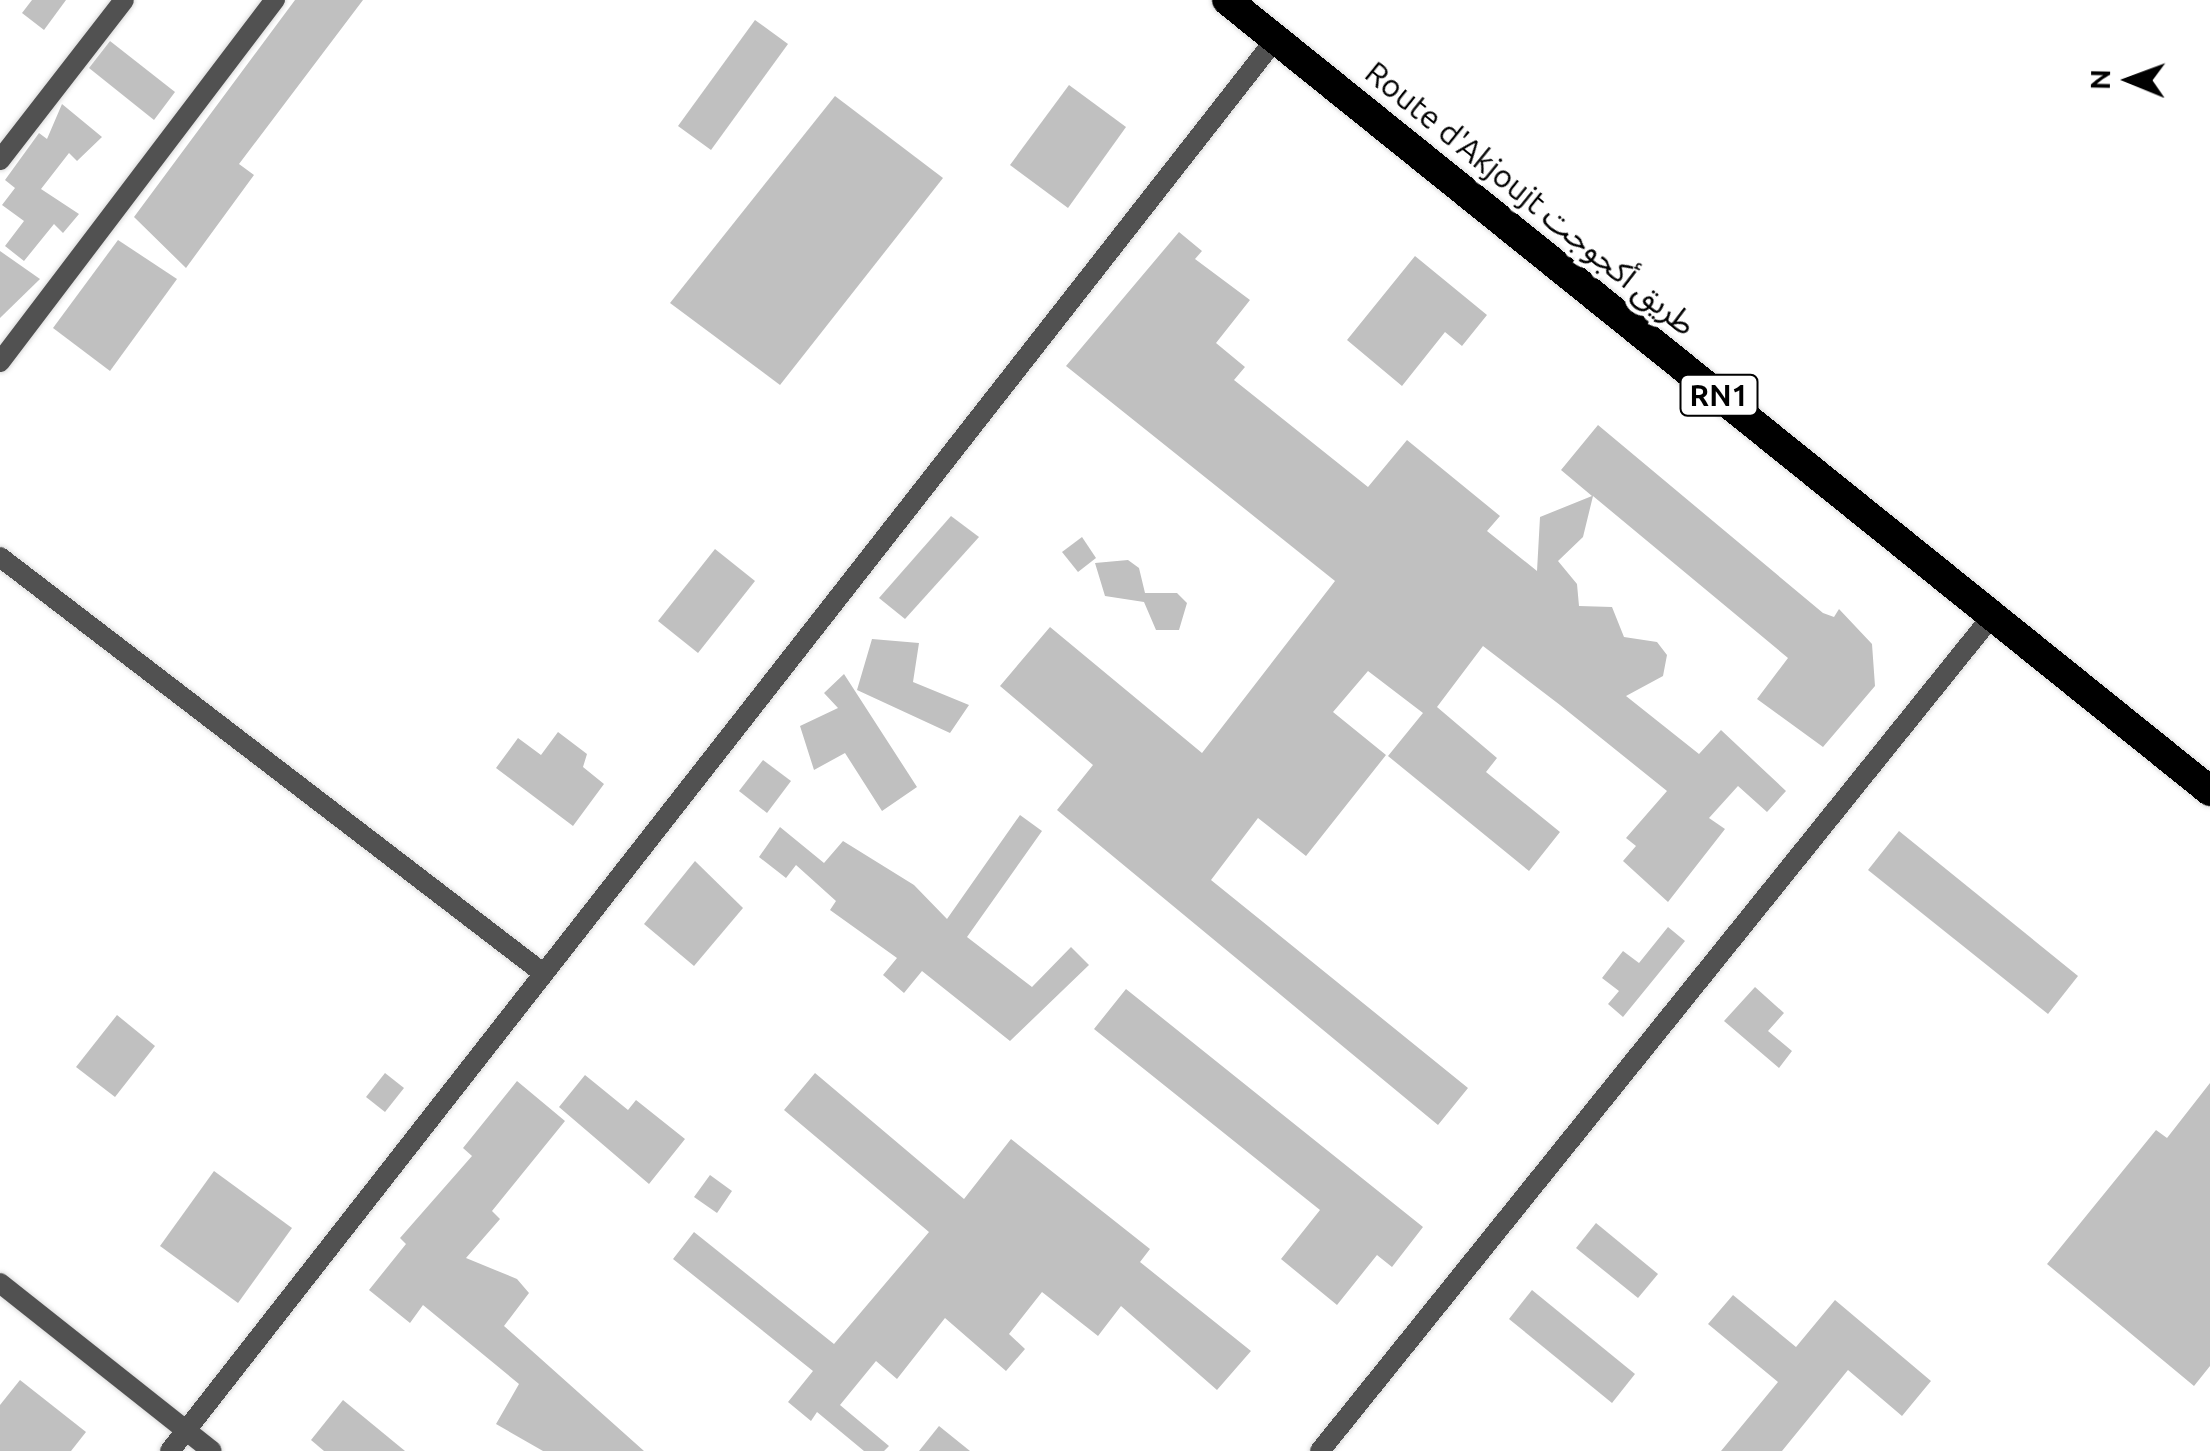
<!DOCTYPE html>
<html>
<head>
<meta charset="utf-8">
<style>
  body { margin:0 }
  #map { position:relative; width:2210px; height:1451px; overflow:hidden; background:#fff; font-family:Ubuntu,"Noto Sans Arabic",sans-serif }
  div>[style] { position:absolute }
  .building>* { inset:0; background:#c0c0c0 }
  .roads { filter:drop-shadow(0 0 2px #dbdbdb) drop-shadow(0 0 2px #dbdbdb) }
  .street>* { height:20px; margin:-10px; padding:0 10px; transform-origin:10px; border-radius:10px; background:#515151 }
  .highway>* { height:30px; margin:-15px; padding:0 15px; transform-origin:15px; border-radius:15px; background:#000 }
  span { translate:-50% -50%; white-space:nowrap; text-align:center; line-height:1.15; -webkit-text-stroke:9px #fff; paint-order:stroke }
  .shield-label span { padding:2px 8px; background:#fff; border:2px solid; border-radius:8px; -webkit-text-stroke-width:0 }
  .shield-label { font-size:30px; color:#000; font-weight:700 }
  .street-label { font-size:32px; color:#000 }
  .north { position:absolute; left:2080px; top:30px; width:100px; height:100px; -webkit-text-stroke:8px #fff; paint-order:stroke; rotate:271deg; font-size:28px; font-weight:700; line-height:40px; text-align:center; color:#000 }
  .north::after { content:''; display:block; margin:auto; width:35px; height:45px; background:#000; clip-path:polygon(50% 0,100% 100%,50% 72%,0 100%) }
</style>
</head>
<body>
<div id="map">
  <div class="building">
    <i style="clip-path:polygon(32px 0,66px 0,44px 30px,22px 13px)"></i>
    <i style="clip-path:polygon(295px 0,363px 0,239px 164px,254px 175px,186px 268px,134px 217px)"></i>
    <i style="clip-path:polygon(755px 20px,788px 44px,711px 150px,678px 126px)"></i>
    <i style="clip-path:polygon(110px 41px,175px 92px,154px 120px,89px 68px)"></i>
    <i style="clip-path:polygon(1069px 85px,1126px 127px,1068px 208px,1010px 165px)"></i>
    <i style="clip-path:polygon(835px 96px,943px 178px,780px 385px,670px 303px)"></i>
    <i style="clip-path:polygon(62px 104px,102px 137px,77px 161px,69px 153px,41px 189px,79px 214px,63px 233px,54px 224px,24px 261px,5px 246px,24px 221px,2px 205px,15px 188px,5px 180px,39px 133px,47px 139px)"></i>
    <i style="clip-path:polygon(1179px 232px,1202px 251px,1195px 259px,1250px 300px,1216px 343px,1245px 367px,1234px 380px,1368px 487px,1407px 440px,1500px 516px,1487px 531px,1537px 571px,1540px 517px,1592px 496px,1561px 470px,1598px 425px,1823px 613px,1834px 617px,1839px 609px,1872px 644px,1875px 686px,1823px 747px,1757px 699px,1788px 658px,1593px 496px,1583px 537px,1558px 561px,1577px 584px,1579px 606px,1612px 607px,1624px 637px,1657px 642px,1667px 655px,1663px 676px,1626px 696px,1699px 754px,1721px 730px,1786px 791px,1767px 812px,1738px 786px,1709px 818px,1725px 829px,1668px 902px,1623px 861px,1636px 846px,1626px 838px,1667px 791px,1560px 705px,1483px 646px,1437px 707px,1497px 758px,1486px 772px,1560px 832px,1529px 871px,1388px 756px,1423px 713px,1368px 671px,1333px 712px,1386px 755px,1306px 856px,1258px 818px,1211px 880px,1468px 1088px,1438px 1125px,1057px 810px,1093px 765px,1000px 686px,1050px 627px,1202px 753px,1335px 581px,1066px 366px)"></i>
    <i style="clip-path:polygon(118px 240px,177px 279px,110px 371px,53px 328px)"></i>
    <i style="clip-path:polygon(0 251px,40px 279px,0 318px)"></i>
    <i style="clip-path:polygon(1415px 256px,1487px 315px,1462px 346px,1445px 332px,1402px 386px,1347px 340px)"></i>
    <i style="clip-path:polygon(951px 516px,979px 537px,905px 619px,879px 598px)"></i>
    <i style="clip-path:polygon(1082px 537px,1096px 558px,1078px 572px,1062px 552px)"></i>
    <i style="clip-path:polygon(715px 549px,755px 581px,698px 653px,658px 621px)"></i>
    <i style="clip-path:polygon(1128px 560px,1139px 568px,1145px 593px,1177px 593px,1187px 603px,1179px 630px,1156px 630px,1144px 602px,1105px 596px,1095px 563px)"></i>
    <i style="clip-path:polygon(872px 639px,919px 643px,913px 682px,969px 705px,950px 733px,857px 690px)"></i>
    <i style="clip-path:polygon(844px 674px,917px 787px,882px 811px,845px 753px,814px 770px,800px 726px,838px 708px,824px 693px)"></i>
    <i style="clip-path:polygon(558px 732px,587px 754px,583px 767px,604px 784px,573px 826px,496px 768px,518px 738px,541px 755px)"></i>
    <i style="clip-path:polygon(763px 760px,791px 781px,767px 813px,739px 791px)"></i>
    <i style="clip-path:polygon(1020px 815px,1042px 831px,967px 937px,1032px 987px,1071px 947px,1089px 965px,1010px 1041px,922px 971px,904px 993px,883px 975px,897px 958px,830px 910px,836px 901px,796px 865px,786px 878px,759px 857px,780px 827px,824px 863px,843px 841px,914px 885px,947px 919px)"></i>
    <i style="clip-path:polygon(1899px 831px,2078px 976px,2048px 1014px,1868px 870px)"></i>
    <i style="clip-path:polygon(695px 861px,743px 908px,694px 966px,644px 924px)"></i>
    <i style="clip-path:polygon(1668px 927px,1685px 941px,1623px 1017px,1608px 1004px,1619px 991px,1602px 978px,1623px 951px,1639px 963px)"></i>
    <i style="clip-path:polygon(1755px 987px,1784px 1013px,1768px 1031px,1792px 1051px,1779px 1068px,1724px 1021px)"></i>
    <i style="clip-path:polygon(1126px 989px,1423px 1227px,1392px 1267px,1377px 1255px,1337px 1305px,1281px 1259px,1320px 1210px,1094px 1029px)"></i>
    <i style="clip-path:polygon(117px 1015px,155px 1046px,115px 1097px,76px 1067px)"></i>
    <i style="clip-path:polygon(385px 1073px,404px 1088px,385px 1112px,366px 1097px)"></i>
    <i style="clip-path:polygon(815px 1073px,964px 1199px,1011px 1139px,1150px 1249px,1140px 1262px,1251px 1351px,1217px 1390px,1121px 1306px,1098px 1336px,1042px 1292px,1009px 1334px,1025px 1349px,1006px 1371px,945px 1318px,897px 1379px,876px 1361px,840px 1405px,889px 1446px,884px 1451px,864px 1451px,817px 1412px,811px 1421px,788px 1402px,813px 1371px,673px 1259px,694px 1232px,834px 1344px,929px 1232px,784px 1110px)"></i>
    <i style="clip-path:polygon(585px 1075px,628px 1110px,636px 1100px,685px 1139px,649px 1184px,559px 1107px)"></i>
    <i style="clip-path:polygon(517px 1081px,565px 1121px,492px 1211px,500px 1219px,466px 1258px,517px 1279px,529px 1293px,504px 1326px,644px 1451px,543px 1451px,496px 1424px,519px 1384px,423px 1305px,410px 1323px,369px 1290px,406px 1244px,400px 1238px,472px 1156px,463px 1148px)"></i>
    <i style="clip-path:polygon(2210px 1083px,2210px 1366px,2194px 1386px,2047px 1264px,2156px 1130px,2167px 1138px)"></i>
    <i style="clip-path:polygon(214px 1171px,292px 1228px,238px 1303px,160px 1246px)"></i>
    <i style="clip-path:polygon(710px 1175px,732px 1191px,717px 1213px,694px 1197px)"></i>
    <i style="clip-path:polygon(1596px 1223px,1658px 1274px,1638px 1298px,1576px 1248px)"></i>
    <i style="clip-path:polygon(1532px 1290px,1635px 1374px,1612px 1403px,1509px 1319px)"></i>
    <i style="clip-path:polygon(1733px 1295px,1796px 1347px,1835px 1300px,1931px 1381px,1902px 1416px,1848px 1370px,1782px 1451px,1721px 1451px,1778px 1382px,1708px 1324px)"></i>
    <i style="clip-path:polygon(20px 1380px,86px 1432px,71px 1451px,0 1451px,0 1405px)"></i>
    <i style="clip-path:polygon(343px 1400px,405px 1451px,324px 1451px,311px 1440px)"></i>
    <i style="clip-path:polygon(939px 1426px,970px 1451px,919px 1451px)"></i>
  </div>
  <div class="roads">
    <div class="street">
      <i style="left:0;top:160px;width:202px;rotate:-52.2deg"></i>
      <i style="left:0;top:362px;width:455px;rotate:-52.8deg"></i>
      <i style="left:0;top:557px;width:684px;rotate:37.46deg"></i>
      <i style="left:0;top:1283px;width:270px;rotate:38.4deg"></i>
      <i style="left:170px;top:1451px;width:1796px;rotate:-51.94deg"></i>
      <i style="left:1320px;top:1451px;width:1072px;rotate:-51.17deg"></i>
    </div>
    <div class="highway">
      <i style="left:1227px;top:0;width:1262px;rotate:38.82deg"></i>
    </div>
  </div>
  <div class="shield-label">
    <span style="left:1719px;top:395px">RN1</span>
  </div>
  <div class="street-label">
    <span style="left:1531px;top:198px;rotate:39deg">Route d'Akjoujt طريق أكجوجت</span>
  </div>
  <div class="north">N</div>
</div>
</body>
</html>
